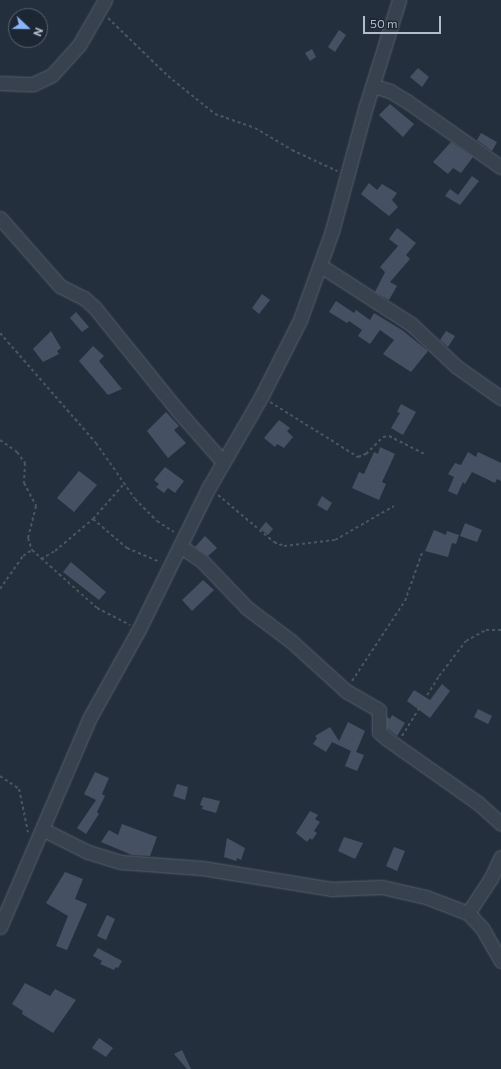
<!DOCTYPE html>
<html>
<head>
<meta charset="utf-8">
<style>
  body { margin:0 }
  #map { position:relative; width:501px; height:1069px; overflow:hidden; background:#242f3e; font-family:Commissioner,sans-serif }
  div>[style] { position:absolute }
  .building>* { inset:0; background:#455162 }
  .path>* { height:2px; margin-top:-1px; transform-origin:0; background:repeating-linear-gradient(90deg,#44595c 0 3px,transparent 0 6px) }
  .roads { filter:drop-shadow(0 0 1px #565f6c) drop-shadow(0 0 1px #565f6c) }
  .minor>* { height:13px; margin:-6.5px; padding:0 6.5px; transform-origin:6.5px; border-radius:6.5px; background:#38414e }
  span { translate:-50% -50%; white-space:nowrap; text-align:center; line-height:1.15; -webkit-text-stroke:4px #1d2633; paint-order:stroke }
  .north { position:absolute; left:8px; top:8px; width:40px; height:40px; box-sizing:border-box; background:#1d2633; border:1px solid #59626f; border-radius:50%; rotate:112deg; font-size:11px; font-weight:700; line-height:16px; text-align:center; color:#b4bcc9 }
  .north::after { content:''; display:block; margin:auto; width:14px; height:18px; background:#8ab4f8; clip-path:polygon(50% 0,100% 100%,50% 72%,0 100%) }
  .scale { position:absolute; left:363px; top:16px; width:78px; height:18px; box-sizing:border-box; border:2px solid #b4bcc9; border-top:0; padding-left:5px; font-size:12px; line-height:14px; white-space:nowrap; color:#b4bcc9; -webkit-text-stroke:3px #1d2633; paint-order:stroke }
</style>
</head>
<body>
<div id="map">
  <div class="building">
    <i style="clip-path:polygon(339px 30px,346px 35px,335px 52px,328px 47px)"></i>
    <i style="clip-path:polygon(312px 49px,316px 57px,310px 61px,305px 53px)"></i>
    <i style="clip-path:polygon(418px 68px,429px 77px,422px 87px,410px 77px)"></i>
    <i style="clip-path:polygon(390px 104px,414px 124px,403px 137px,379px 115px)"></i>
    <i style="clip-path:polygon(481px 133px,497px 142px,492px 151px,477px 140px)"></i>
    <i style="clip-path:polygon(451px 142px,473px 157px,461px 173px,453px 168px,448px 174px,433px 162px)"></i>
    <i style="clip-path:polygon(472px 176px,479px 181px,460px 205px,445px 196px,450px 189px,458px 195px)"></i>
    <i style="clip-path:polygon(369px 183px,377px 190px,382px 184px,397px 193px,392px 200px,398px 207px,389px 216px,361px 194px)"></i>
    <i style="clip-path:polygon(397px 228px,416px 243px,406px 255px,410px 259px,390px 282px,397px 286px,389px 300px,375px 292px,385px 272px,380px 267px,398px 246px,389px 239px)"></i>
    <i style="clip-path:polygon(262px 294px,270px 300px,259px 314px,252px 308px)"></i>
    <i style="clip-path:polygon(336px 301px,354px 313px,356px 310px,370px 320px,374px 313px,402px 330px,428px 351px,411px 372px,383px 354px,394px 340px,380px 330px,370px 344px,358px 336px,362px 330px,349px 321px,347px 323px,329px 312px)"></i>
    <i style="clip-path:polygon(76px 312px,89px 327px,82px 332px,70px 318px)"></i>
    <i style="clip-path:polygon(51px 331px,61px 348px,57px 351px,59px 354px,43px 362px,33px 349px)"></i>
    <i style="clip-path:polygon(446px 331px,455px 336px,448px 347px,440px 340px)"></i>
    <i style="clip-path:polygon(93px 346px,104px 356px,99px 361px,122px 389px,108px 395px,79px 361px)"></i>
    <i style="clip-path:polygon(401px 404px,416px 412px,403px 435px,391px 428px,400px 413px,397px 412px)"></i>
    <i style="clip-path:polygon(166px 412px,179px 426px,174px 430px,186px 443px,168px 458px,147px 431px)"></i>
    <i style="clip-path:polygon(279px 420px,290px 428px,287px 431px,293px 437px,284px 448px,277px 444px,275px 447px,264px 438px)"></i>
    <i style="clip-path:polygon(380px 447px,395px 454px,382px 482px,386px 484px,379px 500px,352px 488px,359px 472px,364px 474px,374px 452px,378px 454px)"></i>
    <i style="clip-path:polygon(468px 452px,476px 457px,478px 452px,501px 463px,501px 481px,497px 479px,495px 483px,472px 472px,465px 484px,463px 482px,457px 495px,448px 491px,454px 477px,448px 474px,455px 463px,461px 465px)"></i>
    <i style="clip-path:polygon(165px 467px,184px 481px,175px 493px,168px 488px,164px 493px,156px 487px,159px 484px,154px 480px)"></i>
    <i style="clip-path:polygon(79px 471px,97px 485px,74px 512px,57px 498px)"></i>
    <i style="clip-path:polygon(322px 496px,332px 503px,327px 511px,317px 505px)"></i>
    <i style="clip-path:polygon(266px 522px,273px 529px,268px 535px,260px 529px)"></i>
    <i style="clip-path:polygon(465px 523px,482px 530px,477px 542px,460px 536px)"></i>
    <i style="clip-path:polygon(434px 530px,446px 535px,447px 531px,459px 535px,456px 544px,452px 543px,448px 557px,425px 551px)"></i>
    <i style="clip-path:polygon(205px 536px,217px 548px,208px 556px,195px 547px)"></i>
    <i style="clip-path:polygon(71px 562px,106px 592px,99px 600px,63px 572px)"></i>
    <i style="clip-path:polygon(203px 580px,214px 590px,192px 611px,182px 600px)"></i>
    <i style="clip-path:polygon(442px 684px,450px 691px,430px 718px,407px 701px,414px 690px,430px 700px)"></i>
    <i style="clip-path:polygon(478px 709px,492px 716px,488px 724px,474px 717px)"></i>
    <i style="clip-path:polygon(392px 715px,405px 723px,397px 736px,387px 728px,387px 717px,390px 719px)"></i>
    <i style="clip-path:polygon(348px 722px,365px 731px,356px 752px,364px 755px,357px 771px,345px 766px,351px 751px,332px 742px,326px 752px,313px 744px,317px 738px,315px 736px,330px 727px,339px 741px)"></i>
    <i style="clip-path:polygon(95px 772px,109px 778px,102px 794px,105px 796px,97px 812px,99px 814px,86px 834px,77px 828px,96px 800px,84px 794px)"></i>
    <i style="clip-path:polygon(177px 784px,188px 787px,185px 800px,173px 796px)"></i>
    <i style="clip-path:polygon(203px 797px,220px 801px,216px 813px,202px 809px,203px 806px,200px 805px)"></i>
    <i style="clip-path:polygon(310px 811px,318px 815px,315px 819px,320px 822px,314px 831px,317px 833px,312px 840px,310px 838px,307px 842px,296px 833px)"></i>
    <i style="clip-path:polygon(122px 824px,157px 837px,150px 856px,132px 855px,101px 842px,109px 830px,118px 835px)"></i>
    <i style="clip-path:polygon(344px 837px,363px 843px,355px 859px,338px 851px)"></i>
    <i style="clip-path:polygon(227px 838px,245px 848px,241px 860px,237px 858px,236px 861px,224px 857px)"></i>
    <i style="clip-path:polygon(394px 847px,405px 851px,397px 871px,386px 866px)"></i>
    <i style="clip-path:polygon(65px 872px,83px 879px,75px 899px,87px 904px,67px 950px,56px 946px,68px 916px,46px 903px)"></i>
    <i style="clip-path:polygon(107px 915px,115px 919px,106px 940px,97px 936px)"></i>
    <i style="clip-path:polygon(98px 948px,122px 961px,118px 968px,116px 967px,114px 970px,100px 964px,102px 961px,93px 956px)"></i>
    <i style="clip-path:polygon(25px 983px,50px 996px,55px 989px,76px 1000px,53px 1033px,22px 1014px,23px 1011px,12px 1004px)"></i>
    <i style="clip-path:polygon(99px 1038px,113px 1048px,106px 1057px,92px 1048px)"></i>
    <i style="clip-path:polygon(182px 1050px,191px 1069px,187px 1069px,174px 1054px)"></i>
  </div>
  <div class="path">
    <i style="left:108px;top:18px;width:83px;rotate:44deg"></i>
    <i style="left:168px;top:76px;width:60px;rotate:39deg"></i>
    <i style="left:215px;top:114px;width:42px;rotate:19.3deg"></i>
    <i style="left:255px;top:128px;width:43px;rotate:30.7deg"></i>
    <i style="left:292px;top:150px;width:50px;rotate:25deg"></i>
    <i style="left:0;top:333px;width:146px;rotate:48.9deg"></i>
    <i style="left:96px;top:443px;width:68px;rotate:55.1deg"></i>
    <i style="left:135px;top:499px;width:31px;rotate:45deg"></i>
    <i style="left:157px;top:521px;width:20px;rotate:33deg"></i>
    <i style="left:270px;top:402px;width:104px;rotate:32deg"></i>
    <i style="left:358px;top:457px;width:9px;rotate:-21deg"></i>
    <i style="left:366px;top:454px;width:24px;rotate:-45deg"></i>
    <i style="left:383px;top:437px;width:6px;rotate:-9deg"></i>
    <i style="left:389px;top:436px;width:39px;rotate:27deg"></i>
    <i style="left:0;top:440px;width:21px;rotate:35deg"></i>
    <i style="left:17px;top:452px;width:14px;rotate:54deg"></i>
    <i style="left:25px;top:463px;width:20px;rotate:93deg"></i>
    <i style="left:24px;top:483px;width:26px;rotate:62deg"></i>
    <i style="left:36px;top:506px;width:33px;rotate:104deg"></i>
    <i style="left:28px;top:538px;width:13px;rotate:72deg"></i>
    <i style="left:32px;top:550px;width:87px;rotate:41.7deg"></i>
    <i style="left:97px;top:608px;width:37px;rotate:27deg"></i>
    <i style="left:218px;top:495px;width:73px;rotate:40deg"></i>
    <i style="left:274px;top:542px;width:11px;rotate:22deg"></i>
    <i style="left:284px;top:546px;width:51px;rotate:-6.7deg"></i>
    <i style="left:335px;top:540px;width:68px;rotate:-30deg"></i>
    <i style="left:93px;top:519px;width:45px;rotate:40.5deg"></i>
    <i style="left:127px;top:548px;width:36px;rotate:23deg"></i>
    <i style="left:41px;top:559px;width:16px;rotate:-30deg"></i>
    <i style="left:55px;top:551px;width:50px;rotate:-40.1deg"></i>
    <i style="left:93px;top:519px;width:45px;rotate:-48.6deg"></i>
    <i style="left:0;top:589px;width:40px;rotate:-55.1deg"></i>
    <i style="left:23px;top:556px;width:11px;rotate:-34deg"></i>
    <i style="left:352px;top:681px;width:96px;rotate:-56.5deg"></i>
    <i style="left:405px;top:601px;width:51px;rotate:-70.5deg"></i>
    <i style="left:402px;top:736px;width:70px;rotate:-58.3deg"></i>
    <i style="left:439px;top:676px;width:44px;rotate:-52.4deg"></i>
    <i style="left:466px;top:641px;width:23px;rotate:-29deg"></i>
    <i style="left:486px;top:630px;width:15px"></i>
    <i style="left:0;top:776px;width:23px;rotate:34deg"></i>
    <i style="left:19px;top:789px;width:44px;rotate:78.2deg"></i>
  </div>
  <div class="roads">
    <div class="minor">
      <i style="left:0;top:83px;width:33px;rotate:2deg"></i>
      <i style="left:33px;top:84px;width:21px;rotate:-25deg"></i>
      <i style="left:52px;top:75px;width:40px;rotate:-48deg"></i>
      <i style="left:79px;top:45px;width:52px;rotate:-60deg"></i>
      <i style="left:373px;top:86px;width:18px;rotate:16deg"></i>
      <i style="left:390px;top:91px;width:21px;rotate:31deg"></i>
      <i style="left:408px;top:102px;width:113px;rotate:35deg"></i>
      <i style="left:0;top:218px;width:91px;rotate:48.6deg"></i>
      <i style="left:60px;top:286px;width:27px;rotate:27deg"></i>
      <i style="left:84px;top:298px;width:15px;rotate:42deg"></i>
      <i style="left:95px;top:308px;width:134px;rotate:51.1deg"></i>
      <i style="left:179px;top:412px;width:67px;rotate:48.7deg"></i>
      <i style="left:321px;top:266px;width:107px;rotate:32.8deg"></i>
      <i style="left:411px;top:324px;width:63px;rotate:43.1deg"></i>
      <i style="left:457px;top:367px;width:54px;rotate:35.2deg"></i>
      <i style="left:180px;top:546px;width:27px;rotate:34deg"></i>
      <i style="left:202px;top:561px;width:65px;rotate:46.2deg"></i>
      <i style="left:247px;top:608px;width:55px;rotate:36.9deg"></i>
      <i style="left:291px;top:641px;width:74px;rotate:42.3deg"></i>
      <i style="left:346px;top:691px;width:38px;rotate:30deg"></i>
      <i style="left:379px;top:710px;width:22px;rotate:90deg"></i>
      <i style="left:379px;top:732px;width:11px;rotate:41deg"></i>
      <i style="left:387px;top:739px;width:111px;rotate:35.1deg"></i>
      <i style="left:478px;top:803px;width:31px;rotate:42deg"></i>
      <i style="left:42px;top:829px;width:51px;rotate:26.6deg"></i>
      <i style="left:88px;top:852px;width:34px;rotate:17deg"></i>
      <i style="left:121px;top:862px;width:81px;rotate:4.2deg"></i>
      <i style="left:202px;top:868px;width:131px;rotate:9.2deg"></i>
      <i style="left:331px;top:889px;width:51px;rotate:-2.2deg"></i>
      <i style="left:382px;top:887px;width:45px;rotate:12.8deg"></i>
      <i style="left:426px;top:897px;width:45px;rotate:20.9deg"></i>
      <i style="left:468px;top:913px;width:21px;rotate:47deg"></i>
      <i style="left:482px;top:928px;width:38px;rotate:60deg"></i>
      <i style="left:468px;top:913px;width:42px;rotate:-56.7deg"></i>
      <i style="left:491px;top:878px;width:23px;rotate:-65deg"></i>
      <i style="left:0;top:927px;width:226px;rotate:-66.8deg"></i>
      <i style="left:89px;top:719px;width:103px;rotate:-60.9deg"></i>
      <i style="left:139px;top:629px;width:158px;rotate:-63.8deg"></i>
      <i style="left:209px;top:487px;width:104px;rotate:-60deg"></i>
      <i style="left:261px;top:397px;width:86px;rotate:-63.1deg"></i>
      <i style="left:300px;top:320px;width:95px;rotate:-70.2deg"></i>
      <i style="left:332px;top:231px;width:130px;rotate:-74.8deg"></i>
      <i style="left:366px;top:106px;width:111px;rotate:-72.7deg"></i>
    </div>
  </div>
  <div class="north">N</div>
  <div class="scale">50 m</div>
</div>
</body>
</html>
